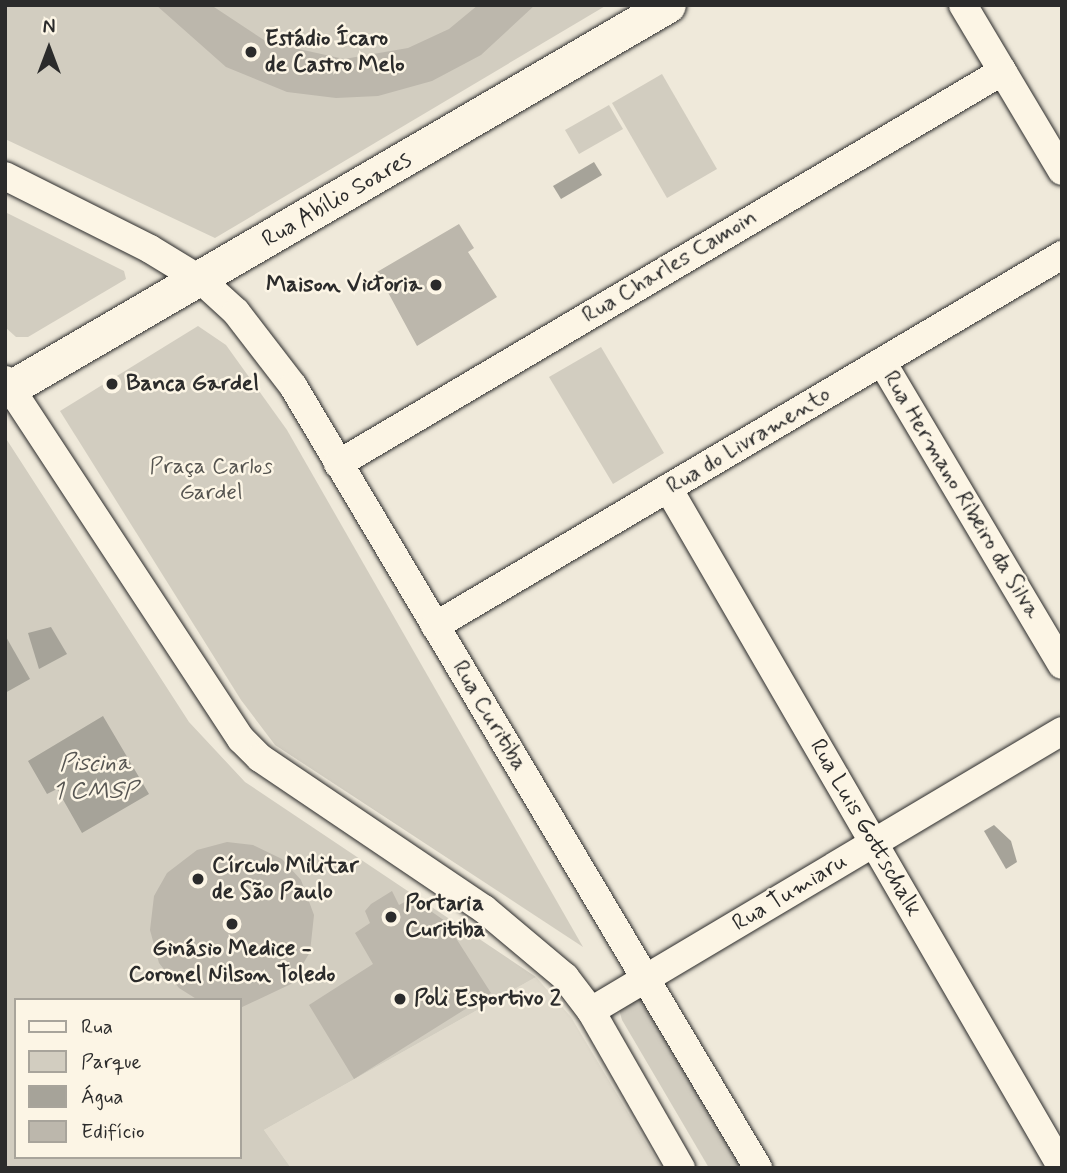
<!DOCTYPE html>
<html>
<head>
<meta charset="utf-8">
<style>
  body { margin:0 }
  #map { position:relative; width:1067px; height:1173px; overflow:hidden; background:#efe9da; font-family:Mynerve,sans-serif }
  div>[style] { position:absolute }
  .built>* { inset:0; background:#e0dacc }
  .green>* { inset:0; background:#d2cdc0 }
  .water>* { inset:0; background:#a6a399 }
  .building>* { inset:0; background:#bcb7ac }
  .roads { filter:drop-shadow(0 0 2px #2b2b2b) drop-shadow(0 0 2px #2b2b2b) }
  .minor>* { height:28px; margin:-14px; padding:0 14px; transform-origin:14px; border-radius:14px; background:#fcf5e5 }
  .tertiary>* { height:35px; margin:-17.5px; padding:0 17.5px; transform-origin:17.5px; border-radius:17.5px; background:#fcf5e5 }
  .dots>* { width:19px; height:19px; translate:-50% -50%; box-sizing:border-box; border:4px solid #fcf5e5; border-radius:50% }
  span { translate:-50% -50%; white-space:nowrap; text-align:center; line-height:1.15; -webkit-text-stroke:5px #fcf5e5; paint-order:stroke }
  .poi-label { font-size:23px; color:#2b2b2b; font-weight:700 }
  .left { translate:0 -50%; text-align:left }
  .right { translate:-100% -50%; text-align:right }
  .street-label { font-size:23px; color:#2b2b2b }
  .park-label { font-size:23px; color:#555450 }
  .water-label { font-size:24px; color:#565552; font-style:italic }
  .frame { position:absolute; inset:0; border:7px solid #2b2b2b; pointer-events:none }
  .legend { position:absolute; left:14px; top:998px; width:228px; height:161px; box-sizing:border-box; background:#fcf5e5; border:2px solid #a8a49b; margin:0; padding:9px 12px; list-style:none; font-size:21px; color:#2b2b2b }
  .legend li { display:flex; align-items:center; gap:14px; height:35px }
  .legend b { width:35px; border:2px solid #a8a49b }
  .north { position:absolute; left:14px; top:14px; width:70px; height:70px; -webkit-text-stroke:5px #fcf5e5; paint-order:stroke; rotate:0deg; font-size:19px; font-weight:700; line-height:28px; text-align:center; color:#2b2b2b }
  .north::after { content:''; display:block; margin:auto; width:24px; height:32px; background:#2b2b2b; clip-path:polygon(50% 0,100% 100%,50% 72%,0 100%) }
</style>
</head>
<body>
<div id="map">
  <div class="built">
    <i style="clip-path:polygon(536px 977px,571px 1017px,661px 1168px,291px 1168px,264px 1130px)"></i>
  </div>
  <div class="green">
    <i style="clip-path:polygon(5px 5px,607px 5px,215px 238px,5px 139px)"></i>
    <i style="clip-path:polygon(662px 74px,717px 169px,667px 198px,612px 103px)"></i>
    <i style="clip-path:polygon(609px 105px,623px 129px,579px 154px,565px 130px)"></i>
    <i style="clip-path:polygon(5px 212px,124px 271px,126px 279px,28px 337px,16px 337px,5px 327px)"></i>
    <i style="clip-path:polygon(198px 326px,226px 345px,287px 430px,583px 947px,275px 745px,241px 700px,60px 411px)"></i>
    <i style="clip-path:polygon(601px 347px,664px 453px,613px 484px,549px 377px)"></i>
    <i style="clip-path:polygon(evenodd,5px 437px,189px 722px,245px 782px,536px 977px,264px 1130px,291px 1168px,5px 1168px,5px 437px,16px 1000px,240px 1000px,240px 1157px,16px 1157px,16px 1000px)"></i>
    <i style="clip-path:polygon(628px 996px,642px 1000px,744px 1168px,709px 1168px,622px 1020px,618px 1005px)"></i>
  </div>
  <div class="water">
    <i style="clip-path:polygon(594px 162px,602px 175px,561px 199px,553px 186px)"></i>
    <i style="clip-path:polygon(51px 627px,67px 654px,39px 669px,28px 633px)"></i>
    <i style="clip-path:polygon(5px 635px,30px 679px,5px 693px)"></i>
    <i style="clip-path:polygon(103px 716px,149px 794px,82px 833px,57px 789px,47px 794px,28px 761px)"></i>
    <i style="clip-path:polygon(994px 825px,1011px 841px,1017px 862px,1006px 869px,984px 831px)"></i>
  </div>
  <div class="building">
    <i style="clip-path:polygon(156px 5px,211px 5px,267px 42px,344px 59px,408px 48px,449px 29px,478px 5px,535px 5px,481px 55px,432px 81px,378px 96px,336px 98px,287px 92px,226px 67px)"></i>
    <i style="clip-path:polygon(459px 224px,474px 248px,468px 252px,497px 297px,417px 346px,377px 272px)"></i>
    <i style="clip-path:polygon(227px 842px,253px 845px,282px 859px,301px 880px,314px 915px,310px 952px,291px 984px,240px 1008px,240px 1000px,198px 1000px,179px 988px,159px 963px,150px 930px,154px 896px,167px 873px,197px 850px)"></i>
    <i style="clip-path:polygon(392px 891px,399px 905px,412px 898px,445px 921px,491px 993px,354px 1079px,309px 1005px,373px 964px,355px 933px,370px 923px,365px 911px,371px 904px)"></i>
  </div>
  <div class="roads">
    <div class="minor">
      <i style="left:963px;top:5px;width:193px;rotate:59.2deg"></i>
      <i style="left:5px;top:176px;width:162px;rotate:26.7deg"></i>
      <i style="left:150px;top:249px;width:60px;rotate:31.3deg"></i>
      <i style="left:201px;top:280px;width:47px;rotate:42.4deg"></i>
      <i style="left:236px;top:312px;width:93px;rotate:52.4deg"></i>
      <i style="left:293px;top:386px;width:910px;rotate:59.26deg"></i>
      <i style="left:882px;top:362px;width:352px;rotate:59.3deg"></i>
      <i style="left:5px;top:380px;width:430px;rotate:56.7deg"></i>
      <i style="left:241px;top:739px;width:27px;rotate:45deg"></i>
      <i style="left:260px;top:758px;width:270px;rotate:34deg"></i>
      <i style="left:484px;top:909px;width:106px;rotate:40deg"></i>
      <i style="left:565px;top:977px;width:43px;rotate:52.6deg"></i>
      <i style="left:591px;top:1011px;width:181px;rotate:60.2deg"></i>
      <i style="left:338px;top:464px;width:772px;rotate:-30.58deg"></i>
      <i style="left:668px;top:488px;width:786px;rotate:59.91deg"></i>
      <i style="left:435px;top:626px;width:729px;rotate:-30.61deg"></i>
      <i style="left:591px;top:1011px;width:548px;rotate:-30.73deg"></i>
    </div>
    <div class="tertiary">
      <i style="left:5px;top:391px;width:767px;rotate:-30.21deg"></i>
    </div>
  </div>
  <div class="dots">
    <i style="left:251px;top:52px;background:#2b2b2b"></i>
    <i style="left:436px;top:285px;background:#2b2b2b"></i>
    <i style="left:112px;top:384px;background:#2b2b2b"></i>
    <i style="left:198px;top:879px;background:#2b2b2b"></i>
    <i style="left:391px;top:917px;background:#2b2b2b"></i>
    <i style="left:232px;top:924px;background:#2b2b2b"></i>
    <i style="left:400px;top:999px;background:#2b2b2b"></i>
  </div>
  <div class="poi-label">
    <span class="left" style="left:265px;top:52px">Estádio Ícaro<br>de Castro Melo</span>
    <span class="right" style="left:422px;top:285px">Maison Victoria</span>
    <span class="left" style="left:126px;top:384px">Banca Gardel</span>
    <span class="left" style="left:212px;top:879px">Círculo Militar<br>de São Paulo</span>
    <span class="left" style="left:405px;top:917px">Portaria<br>Curitiba</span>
    <span style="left:232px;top:962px">Ginásio Medice -<br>Coronel Nilson Toledo</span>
    <span class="left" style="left:414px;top:999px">Poli Esportivo 2</span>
  </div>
  <div class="street-label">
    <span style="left:337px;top:200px;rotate:-30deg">Rua Abílio Soares</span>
    <span style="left:670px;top:267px;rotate:-31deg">Rua Charles Camoin</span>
    <span style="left:749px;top:441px;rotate:-31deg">Rua do Livramento</span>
    <span style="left:961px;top:495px;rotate:59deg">Rua Hermano Ribeiro da Silva</span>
    <span style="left:489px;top:716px;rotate:59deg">Rua Curitiba</span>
    <span style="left:865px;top:828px;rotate:60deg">Rua Luis Gottschalk</span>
    <span style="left:790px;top:893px;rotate:-31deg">Rua Tumiaru</span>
  </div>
  <div class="park-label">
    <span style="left:211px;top:480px">Praça Carlos<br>Gardel</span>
  </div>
  <div class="water-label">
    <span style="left:95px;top:778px">Piscina<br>1 CMSP</span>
  </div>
  <div class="frame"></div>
  <ul class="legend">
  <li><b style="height:9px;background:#fcf5e5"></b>Rua</li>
  <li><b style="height:19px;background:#d2cdc0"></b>Parque</li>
  <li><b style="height:19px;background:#a6a399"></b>Água</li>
  <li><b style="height:19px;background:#bcb7ac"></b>Edifício</li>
  </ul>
  <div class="north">N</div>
</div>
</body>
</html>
